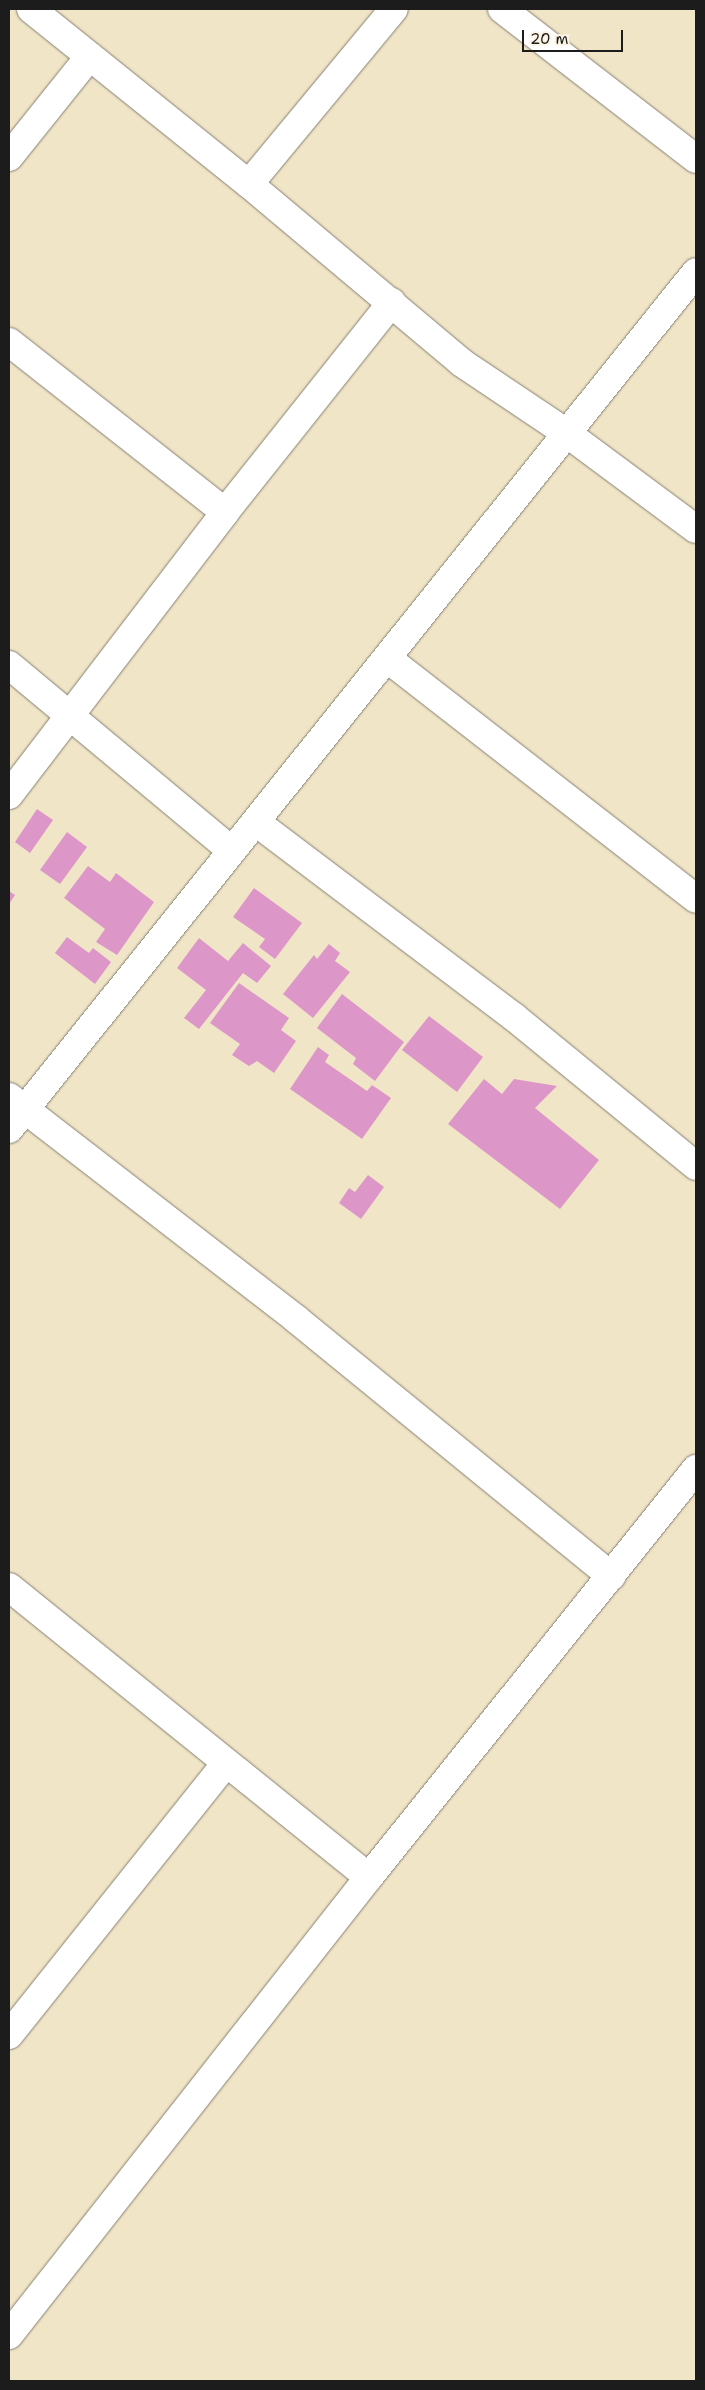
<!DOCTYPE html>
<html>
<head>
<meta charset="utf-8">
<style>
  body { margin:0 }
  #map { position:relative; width:705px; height:2390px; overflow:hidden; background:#f1e5c8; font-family:"Shantell Sans",sans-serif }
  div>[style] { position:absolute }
  .building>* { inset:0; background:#dc97c8 }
  .roads { filter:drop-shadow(0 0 1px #868072) drop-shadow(0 0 1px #868072) }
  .street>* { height:28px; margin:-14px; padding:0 14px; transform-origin:14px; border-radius:14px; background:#fff }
  .secondary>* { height:28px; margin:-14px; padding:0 14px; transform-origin:14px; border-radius:14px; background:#fff }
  span { translate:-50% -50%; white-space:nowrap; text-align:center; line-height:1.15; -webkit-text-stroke:4px #fcf5e5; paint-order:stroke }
  .frame { position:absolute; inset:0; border:10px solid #1c1c1c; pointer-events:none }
  .scale { position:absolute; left:522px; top:30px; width:101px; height:22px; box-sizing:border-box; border:2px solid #1c1c1c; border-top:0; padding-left:6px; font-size:15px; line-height:18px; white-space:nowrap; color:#1c1c1c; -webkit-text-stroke:4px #fcf5e5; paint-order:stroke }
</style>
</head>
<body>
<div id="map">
  <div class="building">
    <i style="clip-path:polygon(37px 809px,53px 820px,30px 853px,15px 842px)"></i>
    <i style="clip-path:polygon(67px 832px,87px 847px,60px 884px,40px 870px)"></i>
    <i style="clip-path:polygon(88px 866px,110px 882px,116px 873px,154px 902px,117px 955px,96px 942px,105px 929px,64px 898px)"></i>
    <i style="clip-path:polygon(254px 888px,302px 923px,275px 959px,259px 947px,265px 939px,233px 917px)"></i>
    <i style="clip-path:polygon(9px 891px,15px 895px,9px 904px)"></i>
    <i style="clip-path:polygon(67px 937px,89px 953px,93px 948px,111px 962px,95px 984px,55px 953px)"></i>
    <i style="clip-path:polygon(199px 938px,228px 961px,243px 943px,271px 966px,257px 983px,243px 973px,199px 1029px,184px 1018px,206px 990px,177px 968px)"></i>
    <i style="clip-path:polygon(329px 944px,340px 953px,335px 961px,350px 972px,313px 1018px,283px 994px,314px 955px,317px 959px)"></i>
    <i style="clip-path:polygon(239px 983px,289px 1018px,281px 1030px,296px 1041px,274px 1073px,257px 1061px,249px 1066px,232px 1055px,240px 1044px,210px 1023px)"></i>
    <i style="clip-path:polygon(342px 994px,404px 1042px,375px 1081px,353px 1064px,356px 1058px,317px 1028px)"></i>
    <i style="clip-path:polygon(429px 1016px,483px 1057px,457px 1092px,402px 1050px)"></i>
    <i style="clip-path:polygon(318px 1047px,329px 1055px,325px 1062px,367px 1091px,372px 1085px,391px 1098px,362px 1139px,290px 1089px)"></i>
    <i style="clip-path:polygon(484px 1079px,502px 1094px,514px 1079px,557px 1086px,535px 1108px,599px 1160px,560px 1209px,448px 1124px)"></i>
    <i style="clip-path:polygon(368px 1175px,384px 1187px,361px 1219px,339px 1203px,349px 1188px,355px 1192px)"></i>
  </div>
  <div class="roads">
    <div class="street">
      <i style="left:31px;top:9px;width:280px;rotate:38.8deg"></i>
      <i style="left:249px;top:184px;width:278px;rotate:40deg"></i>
      <i style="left:462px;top:363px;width:128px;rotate:33.8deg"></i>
      <i style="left:568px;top:434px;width:159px;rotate:36.6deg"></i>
      <i style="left:502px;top:9px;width:245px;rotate:37.7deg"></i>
      <i style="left:9px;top:157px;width:129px;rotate:-51.3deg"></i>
      <i style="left:249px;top:184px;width:227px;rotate:-50.4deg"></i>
      <i style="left:9px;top:342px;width:275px;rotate:38.2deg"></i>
      <i style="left:388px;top:659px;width:390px;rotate:37.9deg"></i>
      <i style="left:9px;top:665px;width:290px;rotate:39.8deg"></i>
      <i style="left:9px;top:795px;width:356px;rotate:-52.6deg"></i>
      <i style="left:225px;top:512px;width:268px;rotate:-51.5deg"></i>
      <i style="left:256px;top:822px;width:323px;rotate:37.1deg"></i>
      <i style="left:514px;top:1017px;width:235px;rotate:39.3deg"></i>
      <i style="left:9px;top:1097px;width:363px;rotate:37.7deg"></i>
      <i style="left:296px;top:1319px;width:407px;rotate:39.2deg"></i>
      <i style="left:9px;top:1129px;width:1098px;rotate:-51.28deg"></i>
      <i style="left:9px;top:1587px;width:462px;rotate:38.9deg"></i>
      <i style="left:9px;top:2035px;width:348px;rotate:-51.4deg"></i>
    </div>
    <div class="secondary">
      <i style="left:9px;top:2335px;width:583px;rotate:-51.83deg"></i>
      <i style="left:369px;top:1877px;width:523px;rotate:-51.29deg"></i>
    </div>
  </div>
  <div class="frame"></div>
  <div class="scale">20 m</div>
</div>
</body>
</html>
